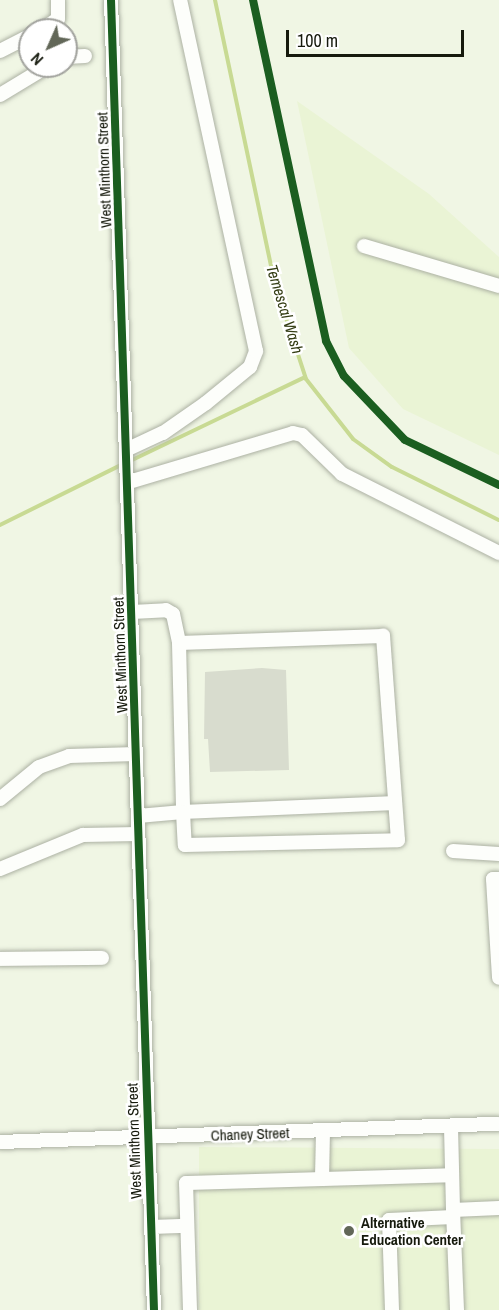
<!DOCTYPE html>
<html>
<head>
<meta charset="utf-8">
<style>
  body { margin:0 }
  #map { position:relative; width:499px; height:1310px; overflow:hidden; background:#f0f6e4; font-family:"Archivo Narrow",sans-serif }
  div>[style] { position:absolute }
  .built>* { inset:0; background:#eaf4d5 }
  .stream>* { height:4px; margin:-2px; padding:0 2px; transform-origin:2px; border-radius:2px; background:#c8da93 }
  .building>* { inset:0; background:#d8dcce }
  .roads { filter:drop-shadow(0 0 2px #acb1a3) drop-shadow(0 0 2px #acb1a3) }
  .minor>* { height:14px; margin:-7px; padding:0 7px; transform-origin:7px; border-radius:7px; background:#fdfefb }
  .cycleway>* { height:8px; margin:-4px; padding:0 4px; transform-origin:4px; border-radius:4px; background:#1b5e20 }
  .dots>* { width:16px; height:16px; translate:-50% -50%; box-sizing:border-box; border:3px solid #fff; border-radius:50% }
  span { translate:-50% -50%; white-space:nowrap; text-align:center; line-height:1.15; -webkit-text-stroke:5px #fff; paint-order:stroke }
  .street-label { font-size:15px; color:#161a0d }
  .poi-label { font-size:15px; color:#161a0d; font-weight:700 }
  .left { translate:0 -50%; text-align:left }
  .water-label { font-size:16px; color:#363f17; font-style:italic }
  .north { position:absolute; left:18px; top:18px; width:60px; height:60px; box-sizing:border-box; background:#fff; border:2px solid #a2a39e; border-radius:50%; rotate:225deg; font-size:16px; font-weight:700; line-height:24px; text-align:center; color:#161a0d }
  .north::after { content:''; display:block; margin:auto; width:21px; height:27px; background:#626758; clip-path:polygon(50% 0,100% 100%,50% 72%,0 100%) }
  .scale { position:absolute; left:286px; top:30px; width:178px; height:27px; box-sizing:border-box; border:3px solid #161a0d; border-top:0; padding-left:8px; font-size:18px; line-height:21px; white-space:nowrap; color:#161a0d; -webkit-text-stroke:4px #fff; paint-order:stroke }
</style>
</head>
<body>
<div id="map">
  <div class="built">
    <i style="clip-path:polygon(297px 101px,429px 194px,499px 257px,499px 455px,403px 409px,349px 348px)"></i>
    <i style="clip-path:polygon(199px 1147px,499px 1149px,499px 1310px,199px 1310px)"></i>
  </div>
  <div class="stream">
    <i style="left:215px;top:0;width:290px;rotate:78.1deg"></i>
    <i style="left:275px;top:284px;width:100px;rotate:71.9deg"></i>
    <i style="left:306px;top:379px;width:76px;rotate:51.9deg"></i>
    <i style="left:353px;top:439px;width:48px;rotate:35.7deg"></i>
    <i style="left:392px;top:467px;width:119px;rotate:26.4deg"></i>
    <i style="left:130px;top:461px;width:194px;rotate:-25.6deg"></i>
    <i style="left:0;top:525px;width:137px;rotate:-26.4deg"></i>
  </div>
  <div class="building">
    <i style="clip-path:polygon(262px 668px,286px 670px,289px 770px,210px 772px,208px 739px,204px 739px,205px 672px)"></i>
  </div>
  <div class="roads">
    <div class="minor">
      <i style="left:111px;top:0;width:1311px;rotate:88.12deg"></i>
      <i style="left:41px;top:30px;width:20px;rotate:-33deg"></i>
      <i style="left:58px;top:19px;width:19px;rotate:-90deg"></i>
      <i style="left:0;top:51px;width:34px;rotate:-27deg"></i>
      <i style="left:66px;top:57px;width:19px;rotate:-3deg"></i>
      <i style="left:0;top:95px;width:56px;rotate:-31.1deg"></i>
      <i style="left:364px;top:246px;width:141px;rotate:16.5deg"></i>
      <i style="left:128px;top:449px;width:38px;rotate:-25deg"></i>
      <i style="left:163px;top:433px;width:52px;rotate:-34.9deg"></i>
      <i style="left:206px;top:403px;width:57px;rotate:-39.3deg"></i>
      <i style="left:250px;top:367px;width:17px;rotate:-69deg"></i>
      <i style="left:256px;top:351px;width:359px;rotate:-102.2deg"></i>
      <i style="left:129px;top:482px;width:171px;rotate:-16.6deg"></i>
      <i style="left:293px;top:433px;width:9px;rotate:13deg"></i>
      <i style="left:302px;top:435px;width:56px;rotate:44.3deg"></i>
      <i style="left:342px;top:474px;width:176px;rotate:26.7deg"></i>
      <i style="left:132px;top:612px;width:34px;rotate:-3deg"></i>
      <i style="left:166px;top:610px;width:8px;rotate:30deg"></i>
      <i style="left:173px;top:614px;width:30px;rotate:78deg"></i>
      <i style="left:179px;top:643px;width:169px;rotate:88.6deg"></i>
      <i style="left:183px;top:812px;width:212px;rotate:-2.4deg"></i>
      <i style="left:0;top:799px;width:50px;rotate:-39.4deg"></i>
      <i style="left:39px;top:767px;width:32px;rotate:-20deg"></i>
      <i style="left:69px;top:756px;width:67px;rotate:-1.7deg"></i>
      <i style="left:138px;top:816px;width:45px;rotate:-5.1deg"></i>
      <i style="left:183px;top:812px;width:33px;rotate:87deg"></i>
      <i style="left:185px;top:845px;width:213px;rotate:-1.3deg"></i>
      <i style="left:398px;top:840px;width:205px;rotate:-94.2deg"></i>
      <i style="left:383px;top:636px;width:204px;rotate:178deg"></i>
      <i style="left:453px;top:851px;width:46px;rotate:3.7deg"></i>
      <i style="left:0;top:869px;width:90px;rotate:-22.3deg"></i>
      <i style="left:83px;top:835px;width:55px;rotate:-1deg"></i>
      <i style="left:499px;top:879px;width:6px;rotate:180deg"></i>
      <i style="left:493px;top:879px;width:99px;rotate:86.5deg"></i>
      <i style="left:0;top:959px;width:102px;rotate:-0.6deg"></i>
      <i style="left:451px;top:1127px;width:83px;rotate:88.6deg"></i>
      <i style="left:453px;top:1210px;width:46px;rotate:-2.5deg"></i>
      <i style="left:0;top:1142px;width:499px;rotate:-2.1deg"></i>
      <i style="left:322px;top:1179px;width:48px;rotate:-88.8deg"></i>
      <i style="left:453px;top:1210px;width:100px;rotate:87.7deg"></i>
      <i style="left:151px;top:1227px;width:36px;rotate:-2deg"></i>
      <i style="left:190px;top:1310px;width:127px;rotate:-91.8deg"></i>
      <i style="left:186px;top:1183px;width:266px;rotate:-1.7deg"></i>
      <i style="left:392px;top:1310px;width:90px;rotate:-91.9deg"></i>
      <i style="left:389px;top:1220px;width:64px;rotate:-2.7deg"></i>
    </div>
  </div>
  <div class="cycleway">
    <i style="left:111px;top:0;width:1311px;rotate:88.12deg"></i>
    <i style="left:253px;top:0;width:349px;rotate:77.9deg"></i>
    <i style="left:326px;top:341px;width:39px;rotate:63deg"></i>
    <i style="left:344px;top:376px;width:88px;rotate:46.4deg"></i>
    <i style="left:405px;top:440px;width:104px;rotate:25.6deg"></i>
  </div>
  <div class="dots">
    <i style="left:349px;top:1231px;background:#626758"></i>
  </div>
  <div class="street-label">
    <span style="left:104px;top:170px;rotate:-92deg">West Minthorn Street</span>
    <span style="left:120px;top:655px;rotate:-92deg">West Minthorn Street</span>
    <span style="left:250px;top:1134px;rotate:-2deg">Chaney Street</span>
    <span style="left:134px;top:1141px;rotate:-92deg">West Minthorn Street</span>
  </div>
  <div class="poi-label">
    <span class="left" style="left:361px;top:1231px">Alternative<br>Education Center</span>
  </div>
  <div class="water-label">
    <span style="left:285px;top:309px;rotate:73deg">Temescal Wash</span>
  </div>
  <div class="north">N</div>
  <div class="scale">100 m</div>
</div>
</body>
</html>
